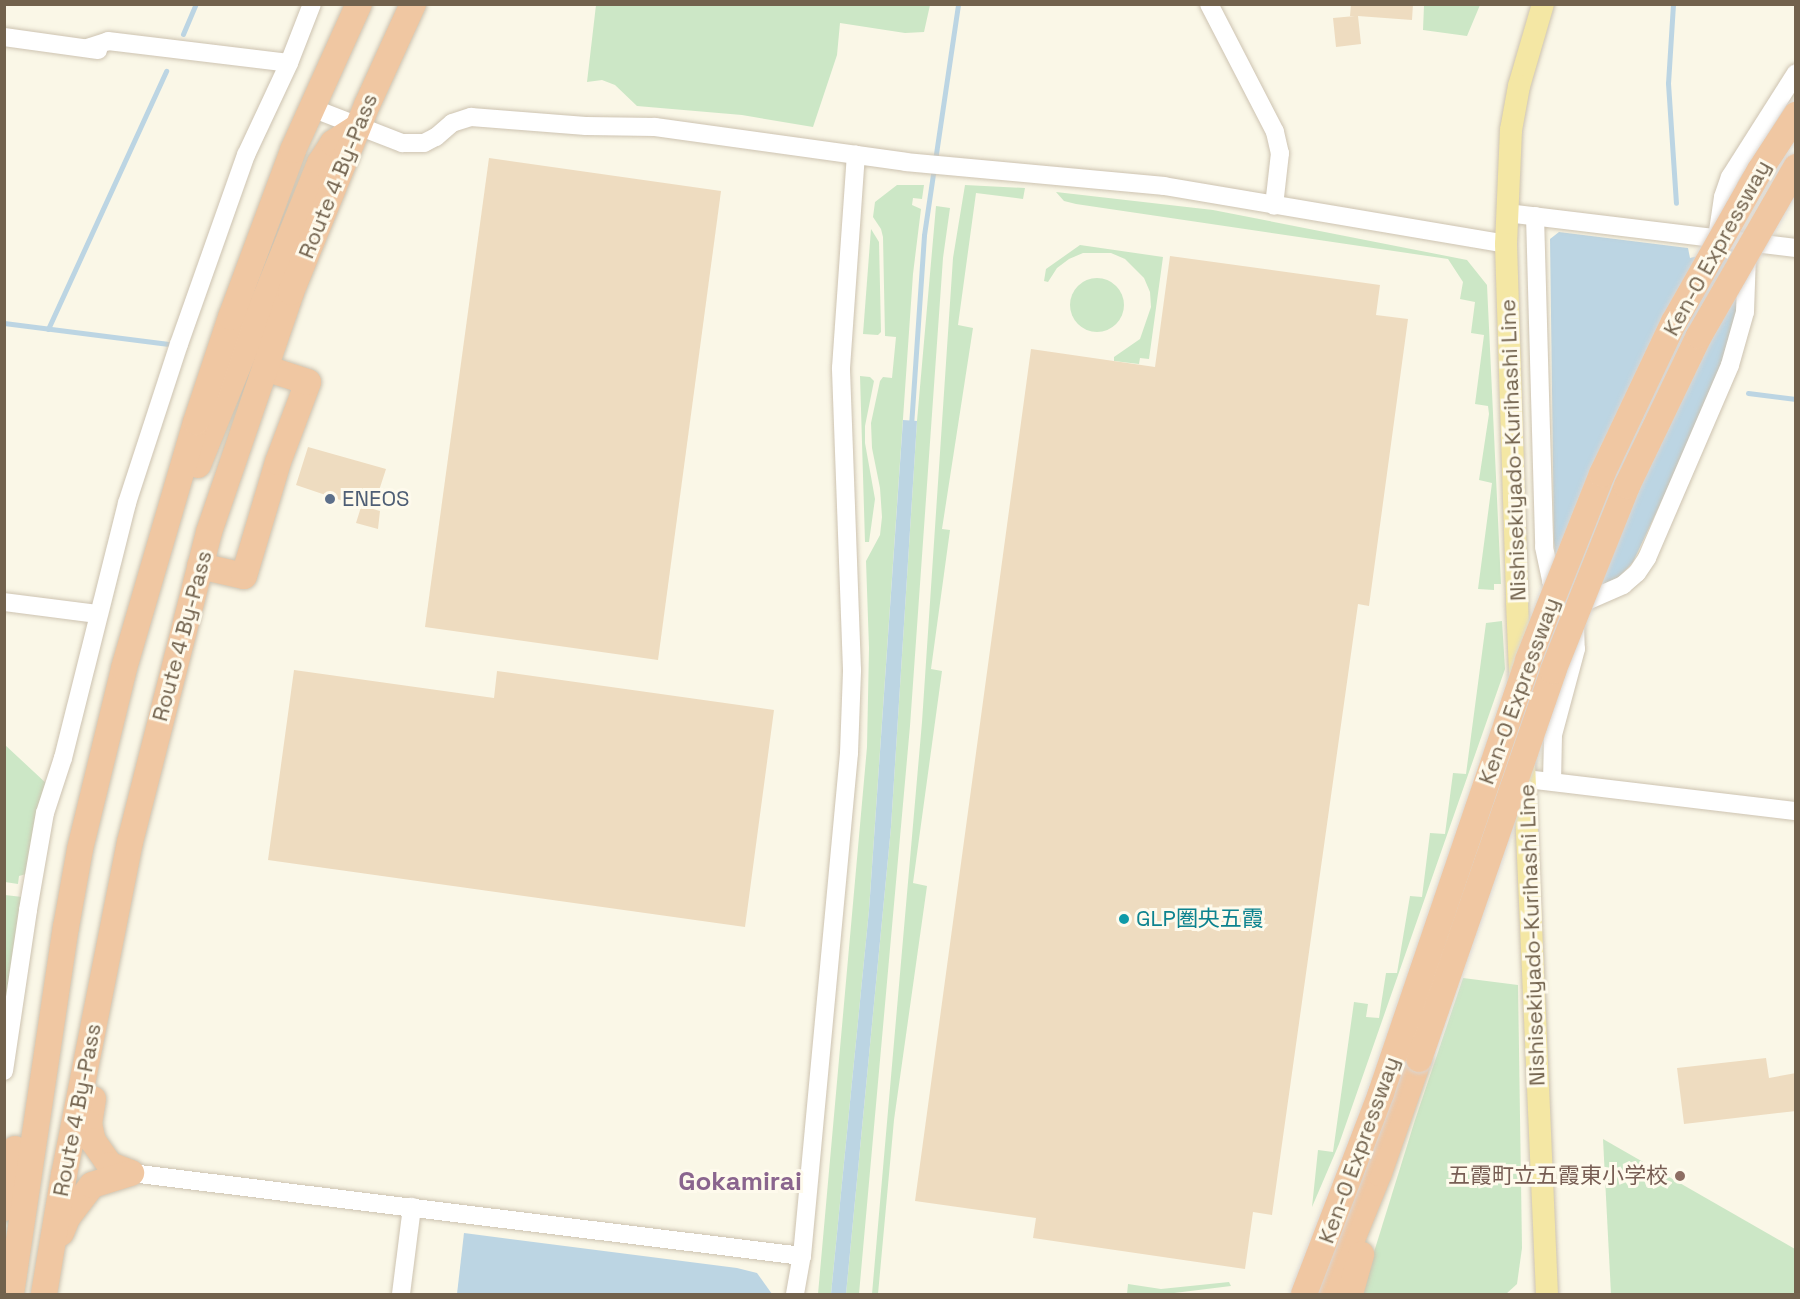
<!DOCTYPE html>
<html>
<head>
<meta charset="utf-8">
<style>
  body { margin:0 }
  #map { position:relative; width:1800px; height:1299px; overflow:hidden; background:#faf7e7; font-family:"Space Grotesk","Noto Sans JP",sans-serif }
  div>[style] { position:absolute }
  .green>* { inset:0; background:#cce7c6 }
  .round { border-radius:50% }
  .water>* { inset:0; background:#bcd5e3 }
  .stream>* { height:5px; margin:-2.5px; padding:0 2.5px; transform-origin:2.5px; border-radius:2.5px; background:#bcd5e3 }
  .building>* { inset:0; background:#eedcc0 }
  .roads { filter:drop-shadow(0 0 2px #cdc3b1) drop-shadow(0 0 2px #cdc3b1) }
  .minor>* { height:18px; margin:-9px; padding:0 9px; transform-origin:9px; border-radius:9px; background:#fff }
  .major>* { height:22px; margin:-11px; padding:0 11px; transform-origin:11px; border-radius:11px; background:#f4e7a4 }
  .highway>* { height:26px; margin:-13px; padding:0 13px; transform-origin:13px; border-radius:13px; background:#f0c7a2 }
  .bridges { filter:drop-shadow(0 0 2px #dad6d1) drop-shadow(0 0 2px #dad6d1) }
  .highway-bridge>* { height:26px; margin:-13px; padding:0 13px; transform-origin:13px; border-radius:13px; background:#f0c7a2 }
  .dots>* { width:16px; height:16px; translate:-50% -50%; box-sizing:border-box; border:3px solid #fefaec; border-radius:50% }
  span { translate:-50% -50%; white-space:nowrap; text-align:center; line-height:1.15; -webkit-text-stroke:6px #fefaec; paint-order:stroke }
  .street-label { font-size:22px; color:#72624d }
  .service-label { font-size:22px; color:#4e5e75 }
  .left { translate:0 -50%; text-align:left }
  .culture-label { font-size:22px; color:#0d838f }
  .education-label { font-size:22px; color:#785e54 }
  .right { translate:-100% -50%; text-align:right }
  .quarter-label { font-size:26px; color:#8a658e; font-weight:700 }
  .frame { position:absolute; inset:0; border:6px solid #72624d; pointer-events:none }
</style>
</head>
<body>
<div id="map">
  <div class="green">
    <i style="clip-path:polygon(596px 5px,596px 4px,930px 5px,924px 32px,905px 33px,840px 23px,837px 55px,813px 127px,742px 115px,637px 106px,615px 85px,602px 80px,587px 82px)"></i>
    <i style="clip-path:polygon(1424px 5px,1424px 4px,1480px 5px,1467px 36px,1423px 30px)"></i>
    <i style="clip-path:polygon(897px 185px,924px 185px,922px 199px,913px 198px,912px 205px,921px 209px,913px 274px,869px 910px,831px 1294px,818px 1294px,867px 747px,869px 648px,866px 561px,880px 535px,882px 517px,880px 488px,872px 448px,871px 423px,880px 381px,883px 377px,892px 378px,896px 337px,885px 336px,883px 237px,881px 229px,873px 217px,875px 202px)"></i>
    <i style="clip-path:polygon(965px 185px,1025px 188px,1023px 199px,976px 193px,958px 325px,973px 328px,942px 529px,950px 530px,931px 669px,942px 671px,913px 883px,927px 886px,894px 1120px,878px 1294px,872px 1294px,922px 722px,953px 258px)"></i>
    <i style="clip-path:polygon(1056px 192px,1213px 210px,1467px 260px,1487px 285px,1501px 584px,1494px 584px,1494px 590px,1478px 589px,1492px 483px,1479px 480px,1489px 414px,1488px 406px,1475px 404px,1484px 335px,1471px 333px,1475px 302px,1460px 299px,1463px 282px,1448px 259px,1076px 204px,1064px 201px)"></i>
    <i style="clip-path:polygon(936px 206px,950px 208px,943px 258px,910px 726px,859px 1294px,846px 1294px,891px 827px,917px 421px)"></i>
    <i style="clip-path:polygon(871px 229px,879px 242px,881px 332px,878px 335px,863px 334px)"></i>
    <i style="clip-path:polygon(1080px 245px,1163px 257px,1149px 359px,1140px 358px,1139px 364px,1114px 361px,1114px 357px,1140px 339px,1151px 307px,1150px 292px,1144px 278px,1125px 259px,1111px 253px,1083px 253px,1069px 259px,1057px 268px,1048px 282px,1044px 281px,1046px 269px)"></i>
    <i class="round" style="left:1070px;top:278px;width:54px;height:54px"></i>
    <i style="clip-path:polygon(860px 376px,870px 377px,874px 381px,865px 426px,865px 443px,875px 499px,869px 542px,865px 542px)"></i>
    <i style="clip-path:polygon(1502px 621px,1505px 669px,1339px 1144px,1312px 1207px,1318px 1150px,1333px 1152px,1354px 1002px,1368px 1004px,1366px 1017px,1379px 1018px,1386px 973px,1397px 973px,1410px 896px,1422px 897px,1430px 833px,1445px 834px,1453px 773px,1466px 774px,1486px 623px)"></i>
    <i style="clip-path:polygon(4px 744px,48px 785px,26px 874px,19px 876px,18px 884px,5px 882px)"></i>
    <i style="clip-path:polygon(5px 895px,22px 897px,5px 1017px)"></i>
    <i style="clip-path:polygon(1463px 978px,1518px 985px,1522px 1248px,1517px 1284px,1506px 1294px,1361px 1294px,1415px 1120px)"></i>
    <i style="clip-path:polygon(1603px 1139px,1795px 1249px,1795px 1294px,1611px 1294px)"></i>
    <i style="clip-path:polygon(1229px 1282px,1231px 1286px,1166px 1294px,1127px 1294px,1128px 1284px,1161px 1289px)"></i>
  </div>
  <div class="water">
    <i style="clip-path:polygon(1559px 232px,1688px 248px,1690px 258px,1724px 250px,1747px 257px,1739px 303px,1716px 385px,1633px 562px,1619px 577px,1579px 596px,1571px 593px,1563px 581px,1556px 563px,1554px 541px,1550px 239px)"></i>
    <i style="clip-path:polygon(903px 420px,917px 421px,891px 827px,846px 1294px,831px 1294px,869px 910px)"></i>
    <i style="clip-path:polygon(464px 1233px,737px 1268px,757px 1273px,772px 1294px,457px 1294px)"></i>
  </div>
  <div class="stream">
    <i style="left:1673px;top:4px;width:79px;rotate:93.6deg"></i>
    <i style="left:1668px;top:83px;width:120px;rotate:86.2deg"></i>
    <i style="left:183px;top:34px;width:33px;rotate:-67deg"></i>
    <i style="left:4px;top:323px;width:164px;rotate:7.3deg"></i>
    <i style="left:48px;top:329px;width:284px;rotate:-65.4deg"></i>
    <i style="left:1748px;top:393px;width:48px;rotate:7.1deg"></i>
    <i style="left:911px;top:426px;width:191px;rotate:-86.1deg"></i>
    <i style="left:924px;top:235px;width:233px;rotate:-81.6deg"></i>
  </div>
  <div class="building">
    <i style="clip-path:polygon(1351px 4px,1413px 4px,1412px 20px,1358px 16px,1361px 44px,1336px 47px,1333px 18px,1355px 16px,1350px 16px)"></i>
    <i style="clip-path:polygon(489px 158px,721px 191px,658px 660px,425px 627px)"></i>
    <i style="clip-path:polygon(1170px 256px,1380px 285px,1376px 315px,1408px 319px,1369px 606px,1358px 604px,1272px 1215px,1253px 1212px,1245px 1269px,1033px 1238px,1036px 1218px,915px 1201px,1031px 349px,1155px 367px)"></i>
    <i style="clip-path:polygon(308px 447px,386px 469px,373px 509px,380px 511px,378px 529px,356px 523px,361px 507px,296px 485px)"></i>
    <i style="clip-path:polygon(294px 670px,494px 698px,497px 671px,774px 710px,745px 927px,268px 860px)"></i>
    <i style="clip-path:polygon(1766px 1058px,1769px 1078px,1796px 1073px,1796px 1111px,1684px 1124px,1677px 1068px)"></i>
  </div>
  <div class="roads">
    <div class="minor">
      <i style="left:1209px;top:4px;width:144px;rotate:62.7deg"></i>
      <i style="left:1275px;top:132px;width:22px;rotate:77deg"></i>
      <i style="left:1280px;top:153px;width:53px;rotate:96.5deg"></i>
      <i style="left:4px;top:37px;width:95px;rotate:7.9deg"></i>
      <i style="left:87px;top:48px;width:22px;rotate:-18deg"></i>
      <i style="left:108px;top:41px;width:182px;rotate:6.9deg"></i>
      <i style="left:312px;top:108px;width:97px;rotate:21.3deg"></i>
      <i style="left:402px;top:143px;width:22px"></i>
      <i style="left:424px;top:143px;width:13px;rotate:-27deg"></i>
      <i style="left:436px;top:137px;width:21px;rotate:-41deg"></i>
      <i style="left:452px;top:123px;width:20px;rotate:-18deg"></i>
      <i style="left:471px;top:117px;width:115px;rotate:4.5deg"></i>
      <i style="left:586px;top:126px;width:69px;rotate:0.8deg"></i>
      <i style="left:655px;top:127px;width:253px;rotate:7.9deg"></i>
      <i style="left:906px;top:162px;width:259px;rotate:5.3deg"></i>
      <i style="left:1164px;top:186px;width:347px;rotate:9.6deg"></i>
      <i style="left:1507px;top:213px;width:291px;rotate:6.9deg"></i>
      <i style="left:1535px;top:216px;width:331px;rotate:88.4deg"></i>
      <i style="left:1544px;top:547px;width:35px;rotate:78deg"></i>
      <i style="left:1551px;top:581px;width:32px;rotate:56deg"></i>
      <i style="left:1569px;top:608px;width:19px;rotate:72deg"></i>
      <i style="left:1575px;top:626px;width:23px;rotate:88deg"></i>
      <i style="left:1576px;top:649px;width:89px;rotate:105deg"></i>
      <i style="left:1553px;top:735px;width:46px;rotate:91.2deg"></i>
      <i style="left:1717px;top:238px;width:41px;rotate:-81.7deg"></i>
      <i style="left:1723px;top:197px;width:21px;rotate:-71deg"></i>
      <i style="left:1730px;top:177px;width:123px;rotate:-57.6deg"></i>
      <i style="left:4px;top:602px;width:95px;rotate:7.3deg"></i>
      <i style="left:1573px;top:607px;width:55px;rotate:-23.7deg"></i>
      <i style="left:1623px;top:585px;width:18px;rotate:-41deg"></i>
      <i style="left:1637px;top:573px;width:18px;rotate:-56deg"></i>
      <i style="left:1647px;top:558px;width:210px;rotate:-66.7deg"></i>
      <i style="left:1730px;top:365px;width:55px;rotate:-74.2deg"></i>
      <i style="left:1745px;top:312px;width:57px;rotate:-88deg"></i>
      <i style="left:1526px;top:779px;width:272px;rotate:6.8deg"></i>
      <i style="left:4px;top:1071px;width:163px;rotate:-81.5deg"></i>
      <i style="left:28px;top:910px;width:98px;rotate:-80.1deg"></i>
      <i style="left:45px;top:813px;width:58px;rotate:-71.9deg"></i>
      <i style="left:63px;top:758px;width:263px;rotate:-75.9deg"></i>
      <i style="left:127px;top:503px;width:167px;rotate:-71.9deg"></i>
      <i style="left:179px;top:344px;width:201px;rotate:-70.5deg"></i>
      <i style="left:246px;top:155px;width:102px;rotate:-64.9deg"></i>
      <i style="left:289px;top:63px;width:63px;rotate:-68.7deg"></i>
      <i style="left:131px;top:1173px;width:676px;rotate:7.05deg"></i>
      <i style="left:401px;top:1294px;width:88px;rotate:-82.8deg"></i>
      <i style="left:795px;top:1294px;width:39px;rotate:-80deg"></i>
      <i style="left:802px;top:1256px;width:505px;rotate:-84.66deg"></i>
      <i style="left:849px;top:753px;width:83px;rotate:-87.9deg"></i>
      <i style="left:852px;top:670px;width:302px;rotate:-92.1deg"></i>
      <i style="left:841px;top:368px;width:214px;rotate:-86deg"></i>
    </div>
    <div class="major">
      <i style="left:1543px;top:4px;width:85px;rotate:106.3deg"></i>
      <i style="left:1519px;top:86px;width:45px;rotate:100.3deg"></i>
      <i style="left:1511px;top:130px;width:114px;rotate:92.5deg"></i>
      <i style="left:1506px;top:244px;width:358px;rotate:88.2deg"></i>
      <i style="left:1517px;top:602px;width:693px;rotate:87.52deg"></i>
    </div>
    <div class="highway">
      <i style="left:198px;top:465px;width:326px;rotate:-68deg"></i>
      <i style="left:320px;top:163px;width:24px;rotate:-57deg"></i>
      <i style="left:333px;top:143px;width:27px;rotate:-33deg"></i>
      <i style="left:200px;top:566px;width:45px;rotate:12.8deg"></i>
      <i style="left:244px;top:576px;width:119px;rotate:-73.4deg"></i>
      <i style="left:278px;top:462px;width:85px;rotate:-69.4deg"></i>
      <i style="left:308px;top:382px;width:45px;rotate:-162deg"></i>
      <i style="left:93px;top:1099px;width:25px;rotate:99deg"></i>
      <i style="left:89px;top:1124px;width:17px;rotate:77deg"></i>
      <i style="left:93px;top:1141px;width:29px;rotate:55deg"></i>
      <i style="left:110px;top:1165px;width:22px;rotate:21deg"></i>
      <i style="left:4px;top:1208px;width:60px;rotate:-79.4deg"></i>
      <i style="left:61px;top:1233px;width:16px;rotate:-68deg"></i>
      <i style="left:67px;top:1218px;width:41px;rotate:-52.9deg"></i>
      <i style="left:92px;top:1185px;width:41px;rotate:-17.1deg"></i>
      <i style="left:11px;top:1294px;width:371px;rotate:-81.5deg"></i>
      <i style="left:66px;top:927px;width:79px;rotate:-79.8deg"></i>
      <i style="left:80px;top:849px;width:186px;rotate:-76.3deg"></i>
      <i style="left:124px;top:668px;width:256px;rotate:-73.7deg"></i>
      <i style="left:196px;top:422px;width:111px;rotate:-71.6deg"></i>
      <i style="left:231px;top:317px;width:178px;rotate:-69.6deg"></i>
      <i style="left:293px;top:150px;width:160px;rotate:-65.7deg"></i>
      <i style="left:44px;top:1294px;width:121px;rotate:-80.5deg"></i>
      <i style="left:64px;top:1175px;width:339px;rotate:-78.8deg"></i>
      <i style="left:130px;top:842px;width:320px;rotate:-75.7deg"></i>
      <i style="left:209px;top:532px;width:254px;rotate:-71.1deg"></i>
      <i style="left:291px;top:292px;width:202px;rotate:-67.9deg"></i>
      <i style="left:367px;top:105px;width:111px;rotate:-65.5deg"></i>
      <i style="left:1330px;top:1294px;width:131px;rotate:-68deg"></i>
      <i style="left:1379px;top:1173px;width:121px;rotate:-70.7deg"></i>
      <i style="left:1350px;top:1294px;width:41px;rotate:-74.2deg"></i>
    </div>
  </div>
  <div class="bridges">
    <div class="highway-bridge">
      <i style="left:1419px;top:1059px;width:410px;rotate:-70.9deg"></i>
      <i style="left:1553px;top:671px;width:199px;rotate:-68.2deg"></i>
      <i style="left:1627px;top:486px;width:166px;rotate:-64.4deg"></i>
      <i style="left:1699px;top:336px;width:195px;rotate:-60.1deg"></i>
      <i style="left:1304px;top:1294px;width:215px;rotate:-69deg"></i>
      <i style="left:1381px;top:1093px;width:457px;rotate:-71.2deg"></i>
      <i style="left:1528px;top:660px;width:200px;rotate:-68.3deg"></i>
      <i style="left:1602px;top:474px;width:168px;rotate:-64.7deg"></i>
      <i style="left:1674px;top:322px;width:175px;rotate:-60.5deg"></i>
      <i style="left:1760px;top:170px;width:66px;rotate:-56.8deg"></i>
    </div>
  </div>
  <div class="dots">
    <i style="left:330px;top:499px;background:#5c6f8a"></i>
    <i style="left:1124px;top:919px;background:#0f9aa8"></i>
    <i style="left:1680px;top:1176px;background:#8d6e63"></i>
  </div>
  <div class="street-label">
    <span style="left:338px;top:176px;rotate:-68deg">Route 4 By-Pass</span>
    <span style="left:1717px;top:248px;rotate:-61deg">Ken-O Expressway</span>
    <span style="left:1513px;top:450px;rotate:-92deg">Nishisekiyado-Kurihashi Line</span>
    <span style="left:182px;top:636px;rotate:-75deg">Route 4 By-Pass</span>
    <span style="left:1519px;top:691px;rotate:-70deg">Ken-O Expressway</span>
    <span style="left:1532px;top:935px;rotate:-92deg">Nishisekiyado-Kurihashi Line</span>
    <span style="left:77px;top:1110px;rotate:-79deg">Route 4 By-Pass</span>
    <span style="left:1359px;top:1150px;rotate:-70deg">Ken-O Expressway</span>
  </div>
  <div class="service-label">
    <span class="left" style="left:342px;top:499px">ENEOS</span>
  </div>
  <div class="culture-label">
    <span class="left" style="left:1136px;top:919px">GLP圏央五霞</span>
  </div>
  <div class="education-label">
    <span class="right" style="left:1668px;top:1176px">五霞町立五霞東小学校</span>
  </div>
  <div class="quarter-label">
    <span style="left:740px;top:1182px">Gokamirai</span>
  </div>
  <div class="frame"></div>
</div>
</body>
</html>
